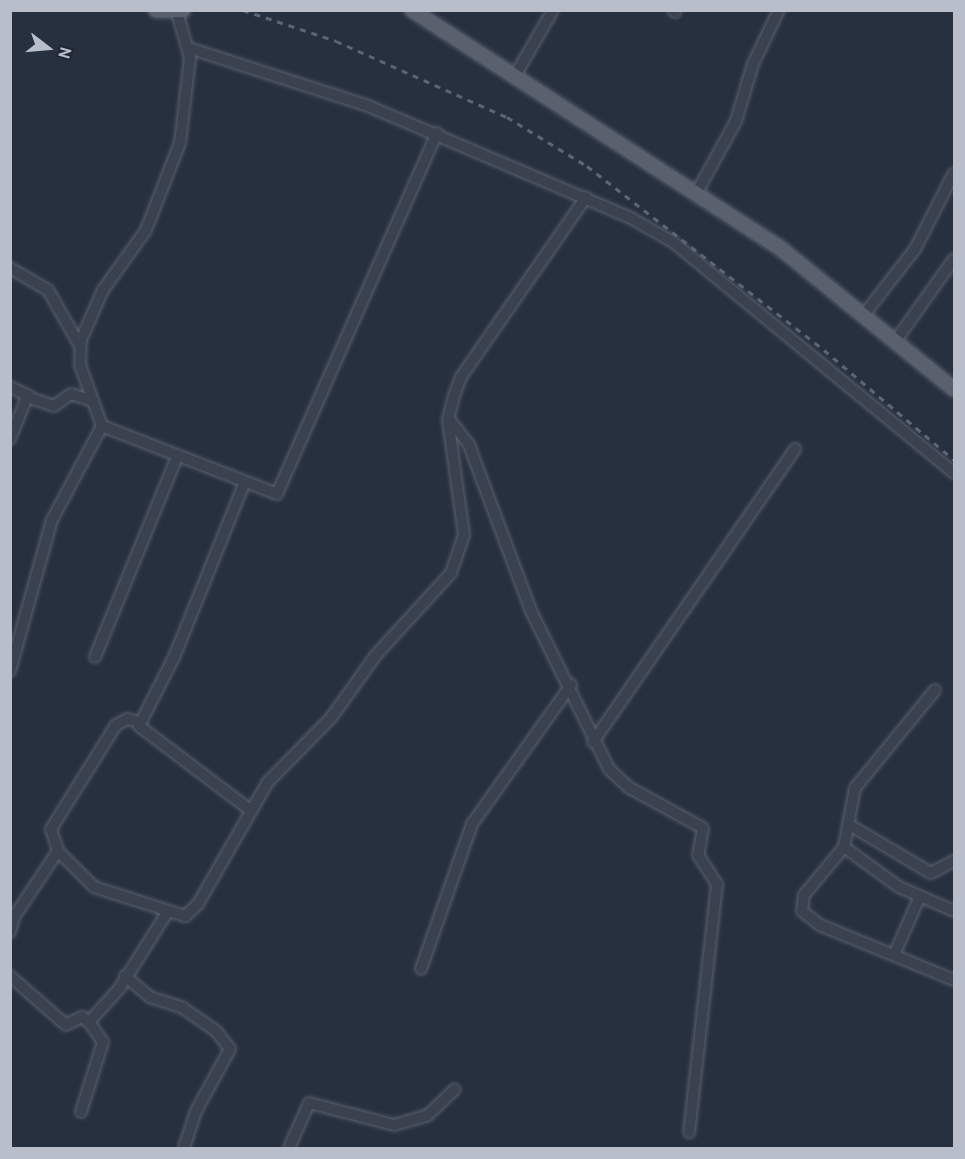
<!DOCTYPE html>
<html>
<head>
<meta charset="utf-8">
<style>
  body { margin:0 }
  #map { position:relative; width:965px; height:1159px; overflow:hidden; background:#27303f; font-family:"PT Sans",sans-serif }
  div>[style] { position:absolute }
  .roads { filter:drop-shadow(0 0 2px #59606d) drop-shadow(0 0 2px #59606d) }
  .minor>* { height:10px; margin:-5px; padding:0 5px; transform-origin:5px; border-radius:5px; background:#3b424f }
  .major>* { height:14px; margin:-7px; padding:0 7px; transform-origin:7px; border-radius:7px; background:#59616f }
  .rail>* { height:3px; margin-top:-1.5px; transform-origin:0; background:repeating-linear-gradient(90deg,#5d6676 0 6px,transparent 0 12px) }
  span { translate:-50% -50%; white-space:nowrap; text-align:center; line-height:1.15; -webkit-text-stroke:6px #202734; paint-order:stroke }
  .frame { position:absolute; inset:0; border:12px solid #b8beca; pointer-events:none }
  .north { position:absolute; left:18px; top:18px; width:60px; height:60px; -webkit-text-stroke:4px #202734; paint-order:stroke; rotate:106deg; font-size:16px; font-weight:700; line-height:24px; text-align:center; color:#b8beca }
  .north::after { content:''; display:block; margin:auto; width:21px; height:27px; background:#b8beca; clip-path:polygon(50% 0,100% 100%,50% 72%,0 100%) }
</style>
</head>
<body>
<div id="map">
  <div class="roads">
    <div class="minor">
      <i style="left:673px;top:10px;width:3px;rotate:45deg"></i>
      <i style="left:189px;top:48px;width:186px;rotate:17.9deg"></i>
      <i style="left:366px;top:105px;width:286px;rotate:23.1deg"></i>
      <i style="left:629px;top:217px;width:51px;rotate:29.6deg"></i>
      <i style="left:673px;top:242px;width:364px;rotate:39.4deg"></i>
      <i style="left:516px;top:74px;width:74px;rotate:-60deg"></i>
      <i style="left:697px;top:192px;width:81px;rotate:-61.2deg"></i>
      <i style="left:736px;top:121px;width:59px;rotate:-73.4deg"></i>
      <i style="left:753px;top:64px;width:60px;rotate:-64.3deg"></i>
      <i style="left:10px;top:268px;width:44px;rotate:30.1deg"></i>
      <i style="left:48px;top:290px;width:64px;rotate:60.3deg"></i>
      <i style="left:863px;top:316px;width:85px;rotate:-52.2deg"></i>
      <i style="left:915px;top:249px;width:85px;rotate:-62.8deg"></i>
      <i style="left:894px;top:343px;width:103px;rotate:-54.5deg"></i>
      <i style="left:10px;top:387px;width:21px;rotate:25deg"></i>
      <i style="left:449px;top:419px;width:33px;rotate:52deg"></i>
      <i style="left:469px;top:445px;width:177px;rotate:69.5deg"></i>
      <i style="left:531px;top:611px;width:176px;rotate:63.7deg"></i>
      <i style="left:609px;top:769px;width:26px;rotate:43deg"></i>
      <i style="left:628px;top:787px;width:85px;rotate:28.7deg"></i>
      <i style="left:703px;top:828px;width:27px;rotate:100deg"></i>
      <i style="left:698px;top:855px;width:35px;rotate:57deg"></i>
      <i style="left:717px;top:884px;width:250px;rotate:96.4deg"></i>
      <i style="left:102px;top:426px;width:188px;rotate:21.2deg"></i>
      <i style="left:277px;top:494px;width:395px;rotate:-66.1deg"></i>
      <i style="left:10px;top:439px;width:45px;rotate:-68deg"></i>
      <i style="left:27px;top:397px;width:28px;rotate:18deg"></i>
      <i style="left:54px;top:406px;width:21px;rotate:-35deg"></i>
      <i style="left:71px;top:394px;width:23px;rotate:18deg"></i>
      <i style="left:244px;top:484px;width:187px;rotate:112deg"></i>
      <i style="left:174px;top:657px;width:77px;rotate:116.9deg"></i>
      <i style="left:139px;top:726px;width:139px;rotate:37.1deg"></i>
      <i style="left:95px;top:657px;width:216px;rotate:-67.7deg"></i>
      <i style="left:10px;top:671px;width:157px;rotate:-74.5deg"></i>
      <i style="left:52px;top:520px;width:106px;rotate:-62deg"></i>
      <i style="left:102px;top:426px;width:65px;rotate:-109.8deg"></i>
      <i style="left:80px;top:365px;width:25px;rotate:-88deg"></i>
      <i style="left:81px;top:340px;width:55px;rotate:-66.3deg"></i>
      <i style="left:103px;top:290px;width:74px;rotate:-54.4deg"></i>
      <i style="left:146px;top:230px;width:93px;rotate:-68.7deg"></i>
      <i style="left:180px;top:143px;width:86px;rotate:-83.3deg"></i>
      <i style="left:190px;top:58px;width:48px;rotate:-105.8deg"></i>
      <i style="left:935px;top:690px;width:127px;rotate:129.2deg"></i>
      <i style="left:855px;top:788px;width:60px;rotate:100.6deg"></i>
      <i style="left:844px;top:847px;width:68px;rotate:36deg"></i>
      <i style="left:899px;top:887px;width:60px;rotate:23.6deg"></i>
      <i style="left:140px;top:722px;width:13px;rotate:-167deg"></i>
      <i style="left:127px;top:719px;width:13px;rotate:151deg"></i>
      <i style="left:116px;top:725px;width:123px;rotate:122deg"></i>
      <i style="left:51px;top:829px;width:23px;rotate:72deg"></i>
      <i style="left:58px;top:851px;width:51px;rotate:45deg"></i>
      <i style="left:94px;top:887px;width:96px;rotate:17.7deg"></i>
      <i style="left:185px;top:916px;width:18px;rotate:-43deg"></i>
      <i style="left:198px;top:904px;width:141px;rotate:-60.2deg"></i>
      <i style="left:268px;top:782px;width:90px;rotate:-45.5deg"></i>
      <i style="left:331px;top:718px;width:77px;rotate:-54.5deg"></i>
      <i style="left:376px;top:655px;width:111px;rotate:-47.6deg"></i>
      <i style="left:451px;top:573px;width:40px;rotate:-71.1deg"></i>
      <i style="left:464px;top:535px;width:117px;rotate:-97.9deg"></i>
      <i style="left:448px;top:419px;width:24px;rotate:-75deg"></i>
      <i style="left:454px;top:396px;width:20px;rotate:-70deg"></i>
      <i style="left:461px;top:377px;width:219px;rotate:-55.2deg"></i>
      <i style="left:593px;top:742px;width:356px;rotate:-55.4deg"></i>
      <i style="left:848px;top:824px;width:96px;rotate:30.6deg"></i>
      <i style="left:931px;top:873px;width:26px;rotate:-28deg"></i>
      <i style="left:844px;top:847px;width:62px;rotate:129.8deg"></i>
      <i style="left:804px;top:895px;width:16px;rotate:97deg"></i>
      <i style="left:802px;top:911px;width:23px;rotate:38deg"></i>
      <i style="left:820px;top:925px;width:145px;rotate:22.3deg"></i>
      <i style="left:10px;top:932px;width:16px;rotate:-75deg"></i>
      <i style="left:14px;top:917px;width:79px;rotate:-56.3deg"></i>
      <i style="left:894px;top:955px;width:64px;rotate:-66.2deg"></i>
      <i style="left:421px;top:969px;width:154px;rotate:-70.6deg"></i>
      <i style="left:472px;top:824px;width:171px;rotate:-54.5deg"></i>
      <i style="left:10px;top:976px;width:74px;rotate:41.2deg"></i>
      <i style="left:66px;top:1025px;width:18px;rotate:-27deg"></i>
      <i style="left:82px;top:1017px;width:9px;rotate:36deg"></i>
      <i style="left:89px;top:1022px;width:45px;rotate:-47.7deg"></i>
      <i style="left:119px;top:989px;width:92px;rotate:-57.9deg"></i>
      <i style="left:125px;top:976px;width:33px;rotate:40deg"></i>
      <i style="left:150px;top:997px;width:35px;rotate:18deg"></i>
      <i style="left:183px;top:1008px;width:40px;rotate:34.9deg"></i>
      <i style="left:216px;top:1031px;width:23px;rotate:52deg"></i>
      <i style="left:230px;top:1049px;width:71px;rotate:118.7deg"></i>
      <i style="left:196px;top:1111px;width:39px;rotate:108deg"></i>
      <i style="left:81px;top:1112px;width:73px;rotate:-72.6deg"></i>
      <i style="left:103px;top:1042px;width:24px;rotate:-125deg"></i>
      <i style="left:289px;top:1148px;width:49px;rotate:-66deg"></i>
      <i style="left:309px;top:1103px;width:88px;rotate:14.5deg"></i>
      <i style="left:394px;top:1125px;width:35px;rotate:-16deg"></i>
      <i style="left:428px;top:1115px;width:37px;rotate:-44deg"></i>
    </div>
    <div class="major">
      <i style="left:156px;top:10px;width:27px"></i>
      <i style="left:412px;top:10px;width:437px;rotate:32.9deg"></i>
      <i style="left:779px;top:247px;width:225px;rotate:39.1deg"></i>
    </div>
  </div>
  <div class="rail">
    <i style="left:243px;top:10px;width:98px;rotate:18.4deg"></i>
    <i style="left:336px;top:41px;width:187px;rotate:24deg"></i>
    <i style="left:507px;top:117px;width:94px;rotate:31.5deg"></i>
    <i style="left:587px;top:166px;width:300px;rotate:37.8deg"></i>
    <i style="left:824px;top:350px;width:170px;rotate:40.2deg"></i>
  </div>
  <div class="frame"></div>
  <div class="north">N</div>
</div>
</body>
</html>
